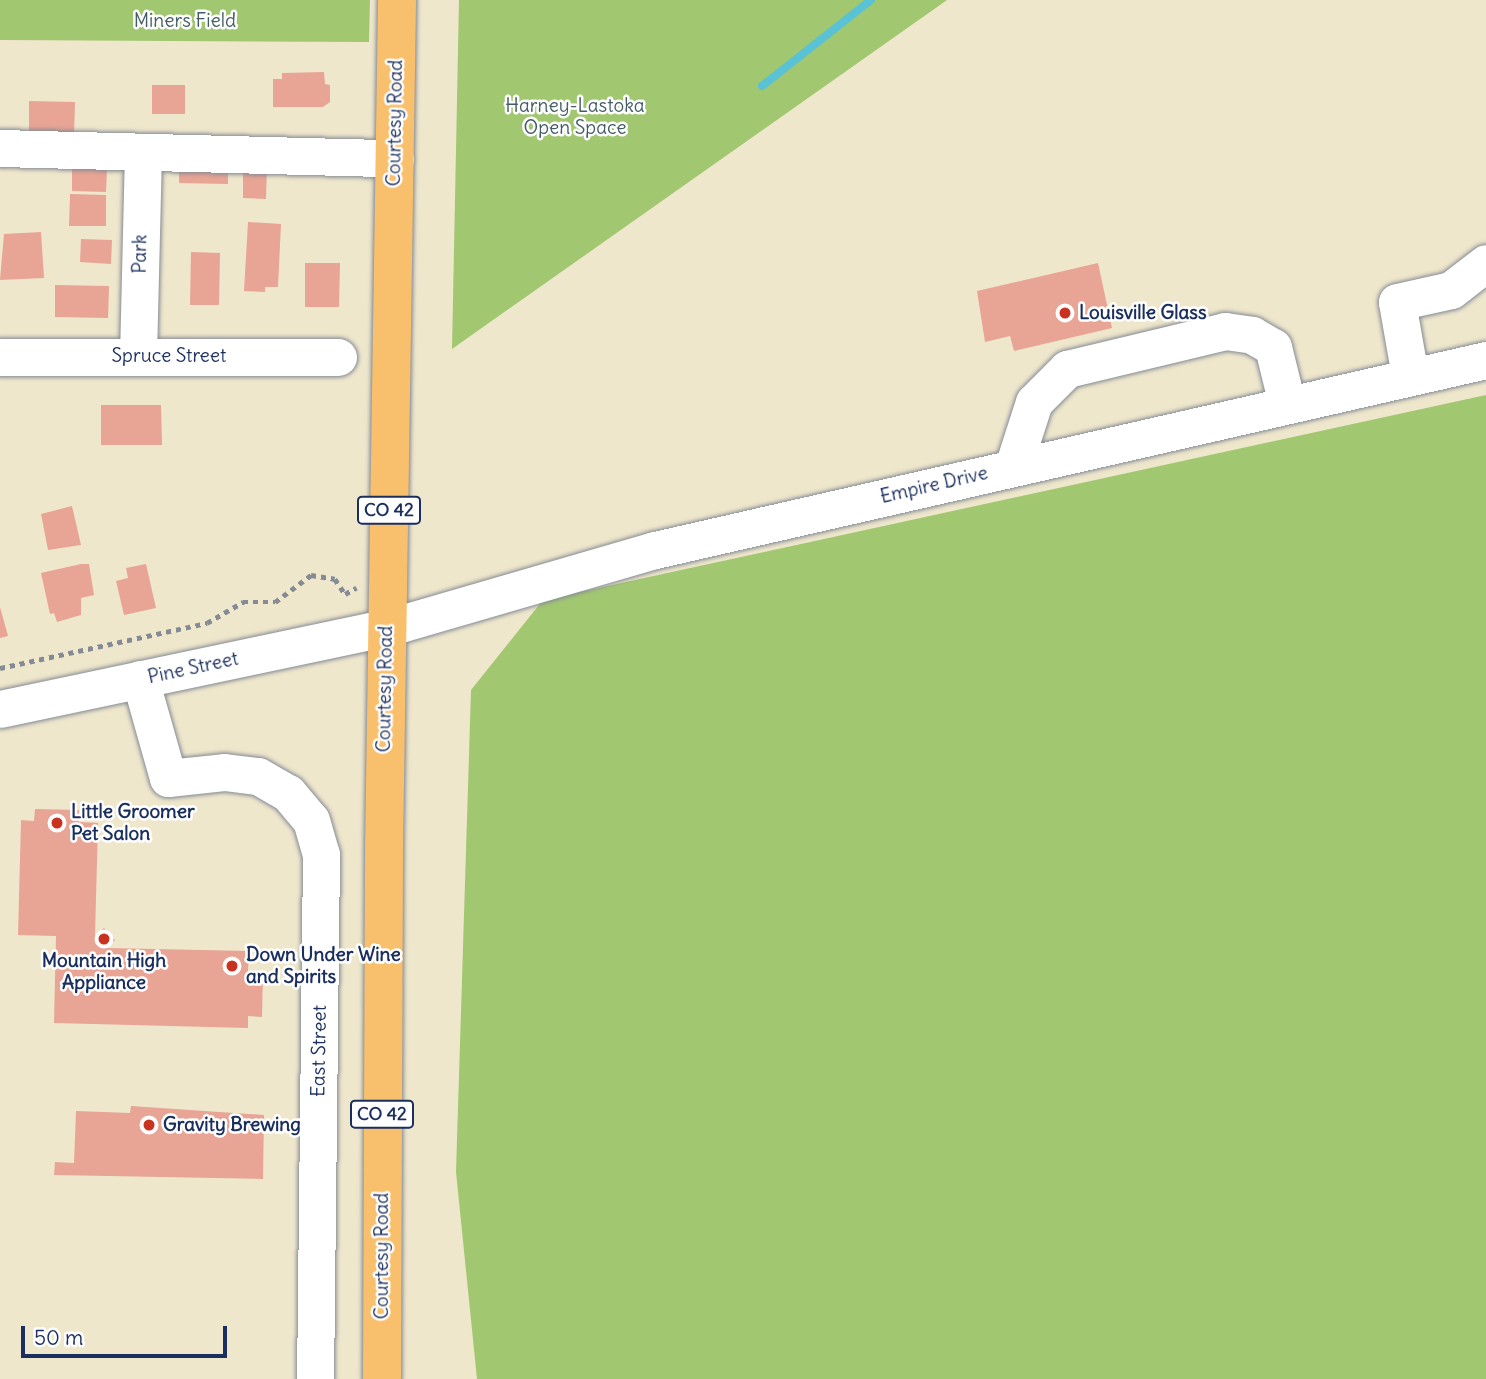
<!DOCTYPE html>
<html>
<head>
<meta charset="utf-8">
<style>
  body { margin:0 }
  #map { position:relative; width:1486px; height:1379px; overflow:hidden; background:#efe7cc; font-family:Delius,sans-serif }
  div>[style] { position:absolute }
  .green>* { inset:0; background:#a2c771 }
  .stream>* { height:8px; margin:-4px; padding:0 4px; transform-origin:4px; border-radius:4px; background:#59c2d5 }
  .building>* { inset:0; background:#e8a494 }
  .path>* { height:4.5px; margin-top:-2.25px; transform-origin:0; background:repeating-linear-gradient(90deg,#858b95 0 5px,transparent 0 10px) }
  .roads { filter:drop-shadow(0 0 2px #858b95) drop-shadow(0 0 2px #858b95) }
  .minor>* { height:37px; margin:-18.5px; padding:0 18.5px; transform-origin:18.5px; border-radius:18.5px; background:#fff }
  .major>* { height:38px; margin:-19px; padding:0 19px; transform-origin:19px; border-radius:19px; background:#f8bf6c }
  .dots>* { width:19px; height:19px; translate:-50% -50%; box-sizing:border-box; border:4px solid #fff; border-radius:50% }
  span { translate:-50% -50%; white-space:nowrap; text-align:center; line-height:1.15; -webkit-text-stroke:5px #fff; paint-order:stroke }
  .shield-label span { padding:2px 5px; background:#fff; border:2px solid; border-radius:5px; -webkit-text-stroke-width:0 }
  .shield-label { font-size:18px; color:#1b2f5e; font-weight:700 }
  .park-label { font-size:19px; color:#445d64 }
  .street-label { font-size:19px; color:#1b2f5e }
  .poi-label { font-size:19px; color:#1b2f5e; font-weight:700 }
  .left { translate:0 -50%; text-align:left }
  .scale { position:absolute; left:21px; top:1326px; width:206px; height:32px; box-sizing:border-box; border:4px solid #1b2f5e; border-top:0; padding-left:9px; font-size:21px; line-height:24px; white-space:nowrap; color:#1b2f5e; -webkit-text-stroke:5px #fff; paint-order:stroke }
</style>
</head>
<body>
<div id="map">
  <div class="green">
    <i style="clip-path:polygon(0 0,370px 0,369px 42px,0 40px)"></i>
    <i style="clip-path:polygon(459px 0,947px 0,452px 349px)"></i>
    <i style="clip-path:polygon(1486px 395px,1486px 1379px,477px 1379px,456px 1172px,471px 690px,543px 600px)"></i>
  </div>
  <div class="stream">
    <i style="left:762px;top:86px;width:139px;rotate:-38.3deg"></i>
  </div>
  <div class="building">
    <i style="clip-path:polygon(324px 72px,325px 84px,330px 85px,330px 102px,323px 107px,273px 107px,273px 79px,282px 79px,282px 73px)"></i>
    <i style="clip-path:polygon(152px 85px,185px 85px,185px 114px,152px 114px)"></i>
    <i style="clip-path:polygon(29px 101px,75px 102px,74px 136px,29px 135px)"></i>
    <i style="clip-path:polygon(243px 165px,267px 166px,266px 199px,243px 198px)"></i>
    <i style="clip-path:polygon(179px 166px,228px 166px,228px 184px,179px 183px)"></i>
    <i style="clip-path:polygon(72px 167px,107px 168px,106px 192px,72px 191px)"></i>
    <i style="clip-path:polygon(70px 194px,106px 195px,106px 226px,69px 226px)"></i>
    <i style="clip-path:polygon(248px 222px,281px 224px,278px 287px,265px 287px,265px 292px,244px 291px)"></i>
    <i style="clip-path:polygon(41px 232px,44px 278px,0 280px,4px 234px)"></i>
    <i style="clip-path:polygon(81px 239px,112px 240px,111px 264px,80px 262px)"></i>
    <i style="clip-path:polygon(191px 252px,220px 253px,219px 305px,190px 305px)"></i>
    <i style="clip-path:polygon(305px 263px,340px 263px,339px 307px,305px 307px)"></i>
    <i style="clip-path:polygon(1098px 263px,1112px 328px,1014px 351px,1010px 336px,985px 342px,977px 291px)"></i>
    <i style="clip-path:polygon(55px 285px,109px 286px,108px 318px,55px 317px)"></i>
    <i style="clip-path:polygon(101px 405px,161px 405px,162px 445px,101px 445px)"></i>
    <i style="clip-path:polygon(72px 506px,81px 545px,48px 550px,41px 514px)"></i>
    <i style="clip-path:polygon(81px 564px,89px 564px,94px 595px,81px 598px,81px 615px,57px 622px,54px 613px,50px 614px,41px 573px)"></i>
    <i style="clip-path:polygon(146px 564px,156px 608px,124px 615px,116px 581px,128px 578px,126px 568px)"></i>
    <i style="clip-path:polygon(0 607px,8px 636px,0 638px)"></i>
    <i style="clip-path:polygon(35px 809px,79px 810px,79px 822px,98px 823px,95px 936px,104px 928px,115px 940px,107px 948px,249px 951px,248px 971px,263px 972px,262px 1017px,248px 1016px,248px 1028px,54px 1023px,56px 936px,18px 935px,21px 820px,34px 821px)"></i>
    <i style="clip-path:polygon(131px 1106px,264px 1115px,263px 1179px,54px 1175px,55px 1162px,74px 1163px,76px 1111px,130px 1113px)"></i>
  </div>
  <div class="path">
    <i style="left:0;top:668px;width:212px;rotate:-12.3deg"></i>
    <i style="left:207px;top:623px;width:42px;rotate:-30.3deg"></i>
    <i style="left:243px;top:602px;width:32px"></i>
    <i style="left:275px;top:602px;width:45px;rotate:-36.9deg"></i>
    <i style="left:311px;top:575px;width:24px;rotate:9deg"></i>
    <i style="left:335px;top:579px;width:18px;rotate:56deg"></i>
    <i style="left:345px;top:594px;width:13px;rotate:-29deg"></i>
  </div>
  <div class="roads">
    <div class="minor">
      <i style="left:0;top:148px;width:395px;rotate:1.5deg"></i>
      <i style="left:138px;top:356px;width:204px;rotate:-88.6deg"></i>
      <i style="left:0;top:357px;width:338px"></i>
      <i style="left:1410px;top:376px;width:75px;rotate:-100deg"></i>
      <i style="left:1397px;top:302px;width:55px;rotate:-12.5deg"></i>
      <i style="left:1451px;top:290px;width:44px;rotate:-37.6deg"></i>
      <i style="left:1013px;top:467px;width:68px;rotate:-72.1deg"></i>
      <i style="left:1034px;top:402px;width:47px;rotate:-45deg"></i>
      <i style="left:1067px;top:369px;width:163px;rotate:-13.5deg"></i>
      <i style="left:1225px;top:331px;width:27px;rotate:8deg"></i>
      <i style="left:1252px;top:335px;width:24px;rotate:30deg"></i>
      <i style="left:1273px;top:347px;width:59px;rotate:76.2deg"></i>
      <i style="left:140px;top:679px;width:103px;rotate:74.2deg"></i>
      <i style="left:168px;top:778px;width:56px;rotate:-6.1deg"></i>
      <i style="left:224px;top:772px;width:34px;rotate:7deg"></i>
      <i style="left:258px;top:776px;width:34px;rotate:30deg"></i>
      <i style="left:288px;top:793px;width:35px;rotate:50deg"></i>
      <i style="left:311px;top:820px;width:35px;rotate:74deg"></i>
      <i style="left:321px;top:854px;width:525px;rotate:90.65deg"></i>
      <i style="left:0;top:709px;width:394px;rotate:-11.9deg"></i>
      <i style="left:386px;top:628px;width:280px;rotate:-16.2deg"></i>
      <i style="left:655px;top:550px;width:852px;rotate:-12.88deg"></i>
    </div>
    <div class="major">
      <i style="left:382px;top:1379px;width:530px;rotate:-89.78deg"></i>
      <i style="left:384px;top:849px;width:849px;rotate:-89.12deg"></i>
    </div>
  </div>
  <div class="dots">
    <i style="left:1065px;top:313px;background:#c8321e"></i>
    <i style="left:57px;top:823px;background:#c8321e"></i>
    <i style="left:104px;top:939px;background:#c8321e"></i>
    <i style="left:232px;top:966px;background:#c8321e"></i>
    <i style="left:149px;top:1125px;background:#c8321e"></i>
  </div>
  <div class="shield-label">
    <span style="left:389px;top:510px">CO 42</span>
    <span style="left:382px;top:1114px">CO 42</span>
  </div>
  <div class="park-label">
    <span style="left:185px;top:21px">Miners Field</span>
    <span style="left:575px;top:117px">Harney-Lastoka<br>Open Space</span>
  </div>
  <div class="street-label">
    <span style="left:395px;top:123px;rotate:-89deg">Courtesy Road</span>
    <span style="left:140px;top:254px;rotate:-89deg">Park</span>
    <span style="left:169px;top:356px">Spruce Street</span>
    <span style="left:934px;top:485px;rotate:-13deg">Empire Drive</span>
    <span style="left:193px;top:668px;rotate:-12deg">Pine Street</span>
    <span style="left:385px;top:689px;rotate:-89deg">Courtesy Road</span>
    <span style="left:319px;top:1051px;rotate:-89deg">East Street</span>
    <span style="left:382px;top:1256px;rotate:-90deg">Courtesy Road</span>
  </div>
  <div class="poi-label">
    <span class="left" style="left:1079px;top:313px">Louisville Glass</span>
    <span class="left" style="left:71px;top:823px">Little Groomer<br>Pet Salon</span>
    <span class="left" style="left:246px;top:966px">Down Under Wine<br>and Spirits</span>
    <span style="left:104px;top:972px">Mountain High<br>Appliance</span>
    <span class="left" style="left:163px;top:1125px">Gravity Brewing</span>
  </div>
  <div class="scale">50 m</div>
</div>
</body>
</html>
